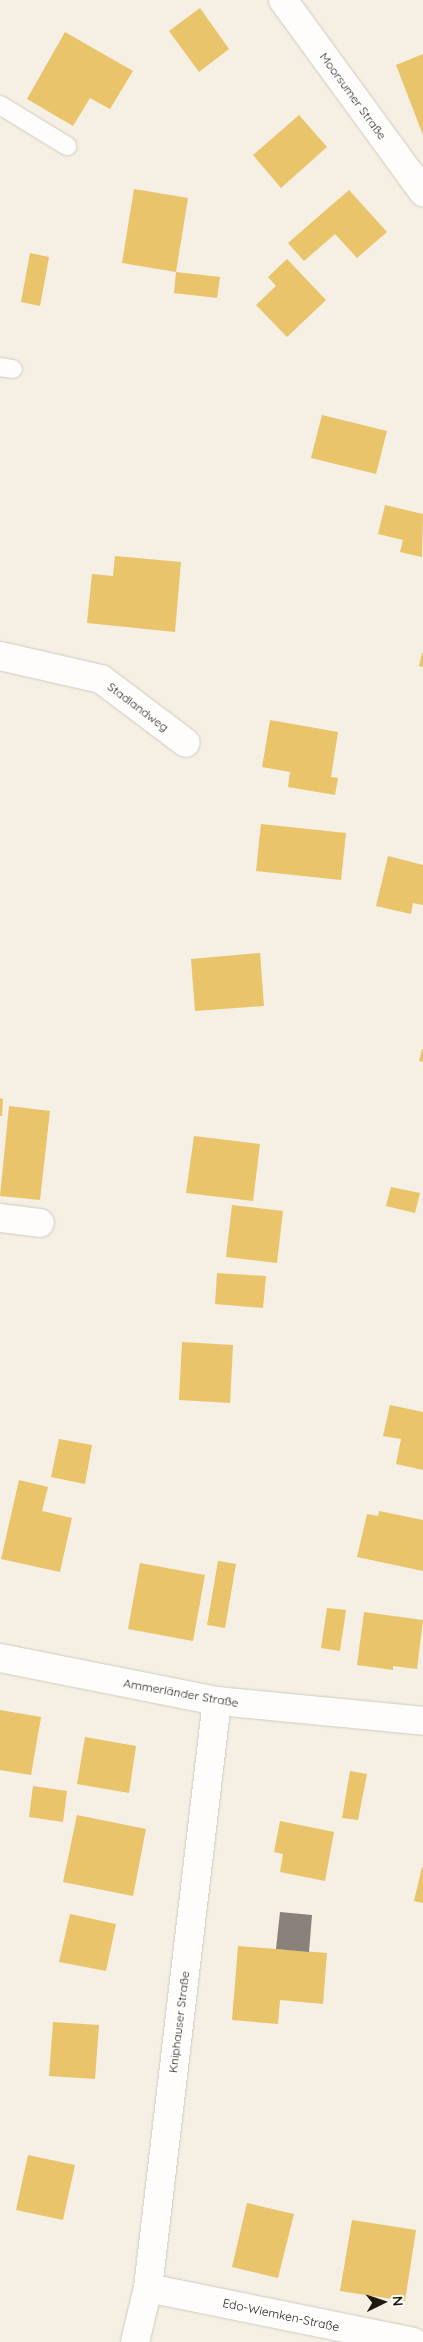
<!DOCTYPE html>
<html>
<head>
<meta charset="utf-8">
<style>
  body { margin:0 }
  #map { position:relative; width:423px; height:2342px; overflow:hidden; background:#f5efe4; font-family:Quicksand,sans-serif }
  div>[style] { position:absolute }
  .homes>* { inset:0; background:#e9c46a }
  .industry>* { inset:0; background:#8a817c }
  .roads { filter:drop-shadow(0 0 1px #d1cbc0) drop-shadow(0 0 1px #d1cbc0) }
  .service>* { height:18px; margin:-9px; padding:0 9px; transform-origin:9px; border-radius:9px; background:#fefdfb }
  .minor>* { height:28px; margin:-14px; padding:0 14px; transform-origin:14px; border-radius:14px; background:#fefdfb }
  span { translate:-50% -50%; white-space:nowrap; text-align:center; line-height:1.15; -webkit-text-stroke:5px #fff; paint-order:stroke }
  .street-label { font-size:12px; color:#201a0e }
  .north { position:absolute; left:358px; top:2277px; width:50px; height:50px; -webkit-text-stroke:4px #fff; paint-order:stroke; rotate:86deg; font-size:14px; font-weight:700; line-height:20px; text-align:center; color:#201a0e }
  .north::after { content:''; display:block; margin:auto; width:18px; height:22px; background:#201a0e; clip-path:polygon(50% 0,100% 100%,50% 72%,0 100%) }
</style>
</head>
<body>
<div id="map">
  <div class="homes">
    <i style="clip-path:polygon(200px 8px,229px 49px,199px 72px,169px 31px)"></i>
    <i style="clip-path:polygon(65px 32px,133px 71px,110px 109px,90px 98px,73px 126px,27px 99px)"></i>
    <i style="clip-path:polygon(423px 54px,423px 135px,396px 65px)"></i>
    <i style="clip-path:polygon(299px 115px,327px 147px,281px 188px,253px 155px)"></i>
    <i style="clip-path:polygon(134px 189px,188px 198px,176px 272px,122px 263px)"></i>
    <i style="clip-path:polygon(349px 190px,387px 232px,357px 258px,335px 234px,304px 261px,288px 243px)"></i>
    <i style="clip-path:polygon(30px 253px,49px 257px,40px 306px,21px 302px)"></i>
    <i style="clip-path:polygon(287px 259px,326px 300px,287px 337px,256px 305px,276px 286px,268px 277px)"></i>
    <i style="clip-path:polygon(176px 272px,220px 277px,217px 298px,174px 293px)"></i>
    <i style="clip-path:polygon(322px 415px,387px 431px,376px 474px,311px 458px)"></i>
    <i style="clip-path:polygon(385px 505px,423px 514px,422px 557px,400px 552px,403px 540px,378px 534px)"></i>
    <i style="clip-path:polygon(115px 556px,181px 562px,175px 632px,87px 623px,92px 574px,113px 576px)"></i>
    <i style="clip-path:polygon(422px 653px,423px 653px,423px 667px,419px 666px)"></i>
    <i style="clip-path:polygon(270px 720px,338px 732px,331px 777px,338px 778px,335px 795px,288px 787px,290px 772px,262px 767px)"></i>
    <i style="clip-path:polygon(261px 824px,346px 833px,341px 880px,256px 871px)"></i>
    <i style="clip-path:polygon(388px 856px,423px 865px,423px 905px,413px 903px,411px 914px,376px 906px)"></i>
    <i style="clip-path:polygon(260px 953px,264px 1006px,195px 1011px,191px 959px)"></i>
    <i style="clip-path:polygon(422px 1049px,423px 1049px,423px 1062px,419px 1061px)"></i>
    <i style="clip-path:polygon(0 1098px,3px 1099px,2px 1116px,0 1116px)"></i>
    <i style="clip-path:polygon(9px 1106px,50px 1111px,40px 1200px,0 1196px)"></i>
    <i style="clip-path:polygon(194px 1136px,260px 1144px,253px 1201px,186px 1193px)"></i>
    <i style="clip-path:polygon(391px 1187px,420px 1193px,415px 1213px,386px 1206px)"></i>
    <i style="clip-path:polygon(232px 1205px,283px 1211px,277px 1263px,226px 1257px)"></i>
    <i style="clip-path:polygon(217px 1273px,266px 1276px,263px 1308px,215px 1304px)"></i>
    <i style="clip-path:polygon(182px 1342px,233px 1345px,230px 1403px,179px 1400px)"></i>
    <i style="clip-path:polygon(390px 1405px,423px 1412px,423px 1470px,396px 1464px,401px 1439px,383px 1436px)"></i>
    <i style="clip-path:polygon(59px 1439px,92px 1445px,85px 1484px,51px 1477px)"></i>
    <i style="clip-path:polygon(19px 1480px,48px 1487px,42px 1511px,72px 1518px,60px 1572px,1px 1559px)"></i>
    <i style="clip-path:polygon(379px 1511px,423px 1520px,423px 1571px,357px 1557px,367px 1514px,378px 1516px)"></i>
    <i style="clip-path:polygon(218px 1561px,236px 1564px,225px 1628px,207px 1625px)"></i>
    <i style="clip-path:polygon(140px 1563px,205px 1575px,193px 1641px,128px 1629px)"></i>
    <i style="clip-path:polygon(327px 1608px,346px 1610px,340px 1651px,321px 1648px)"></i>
    <i style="clip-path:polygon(364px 1612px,423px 1620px,417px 1669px,393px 1666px,393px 1670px,357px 1665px)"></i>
    <i style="clip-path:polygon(0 1710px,41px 1717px,31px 1775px,0 1770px)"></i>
    <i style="clip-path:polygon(85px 1737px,136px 1746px,129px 1793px,77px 1784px)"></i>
    <i style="clip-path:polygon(350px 1771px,367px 1774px,358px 1820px,342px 1818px)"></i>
    <i style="clip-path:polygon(33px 1786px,67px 1791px,63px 1822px,29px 1817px)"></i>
    <i style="clip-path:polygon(77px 1815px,146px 1829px,133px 1896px,63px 1882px)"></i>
    <i style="clip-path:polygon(280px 1821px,334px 1832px,325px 1881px,280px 1872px,283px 1854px,274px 1852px)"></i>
    <i style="clip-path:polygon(422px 1867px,423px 1867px,423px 1903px,414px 1901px)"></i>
    <i style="clip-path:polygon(70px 1914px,116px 1924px,106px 1971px,59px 1962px)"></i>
    <i style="clip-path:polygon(238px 1946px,327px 1953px,323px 2004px,280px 2000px,278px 2024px,232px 2020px)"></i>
    <i style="clip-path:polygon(53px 2022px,99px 2025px,95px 2079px,49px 2076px)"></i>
    <i style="clip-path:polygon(28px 2155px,75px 2165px,63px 2220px,16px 2210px)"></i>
    <i style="clip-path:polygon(247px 2203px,294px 2214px,278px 2278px,232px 2267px)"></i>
    <i style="clip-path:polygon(352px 2220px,416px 2230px,405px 2301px,340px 2291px)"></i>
  </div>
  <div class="industry">
    <i style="clip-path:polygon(280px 1912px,312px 1915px,309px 1952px,276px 1949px)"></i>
  </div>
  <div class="roads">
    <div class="service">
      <i style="left:0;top:105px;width:79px;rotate:31.5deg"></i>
      <i style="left:0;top:367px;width:13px;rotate:9deg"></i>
    </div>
    <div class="minor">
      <i style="left:283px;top:0;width:238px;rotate:53.9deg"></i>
      <i style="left:0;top:656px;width:104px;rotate:12.8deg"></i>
      <i style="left:101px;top:679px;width:106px;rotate:37deg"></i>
      <i style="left:0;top:1218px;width:40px;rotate:7.1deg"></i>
      <i style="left:0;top:1658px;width:221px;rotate:11.2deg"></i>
      <i style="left:217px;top:1701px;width:207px;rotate:5.5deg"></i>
      <i style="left:148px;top:2288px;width:270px;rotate:11.5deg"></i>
      <i style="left:135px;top:2342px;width:56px;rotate:-76.5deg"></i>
      <i style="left:148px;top:2288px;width:591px;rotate:-83.3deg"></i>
    </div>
  </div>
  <div class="street-label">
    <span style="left:353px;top:96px;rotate:54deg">Moorsumer Straße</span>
    <span style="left:138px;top:707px;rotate:37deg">Stadlandweg</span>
    <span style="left:181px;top:1693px;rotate:10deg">Ammerländer Straße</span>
    <span style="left:179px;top:2022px;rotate:-83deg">Kniphauser Straße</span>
    <span style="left:281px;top:2315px;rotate:12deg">Edo-Wiemken-Straße</span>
  </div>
  <div class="north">N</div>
</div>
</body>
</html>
